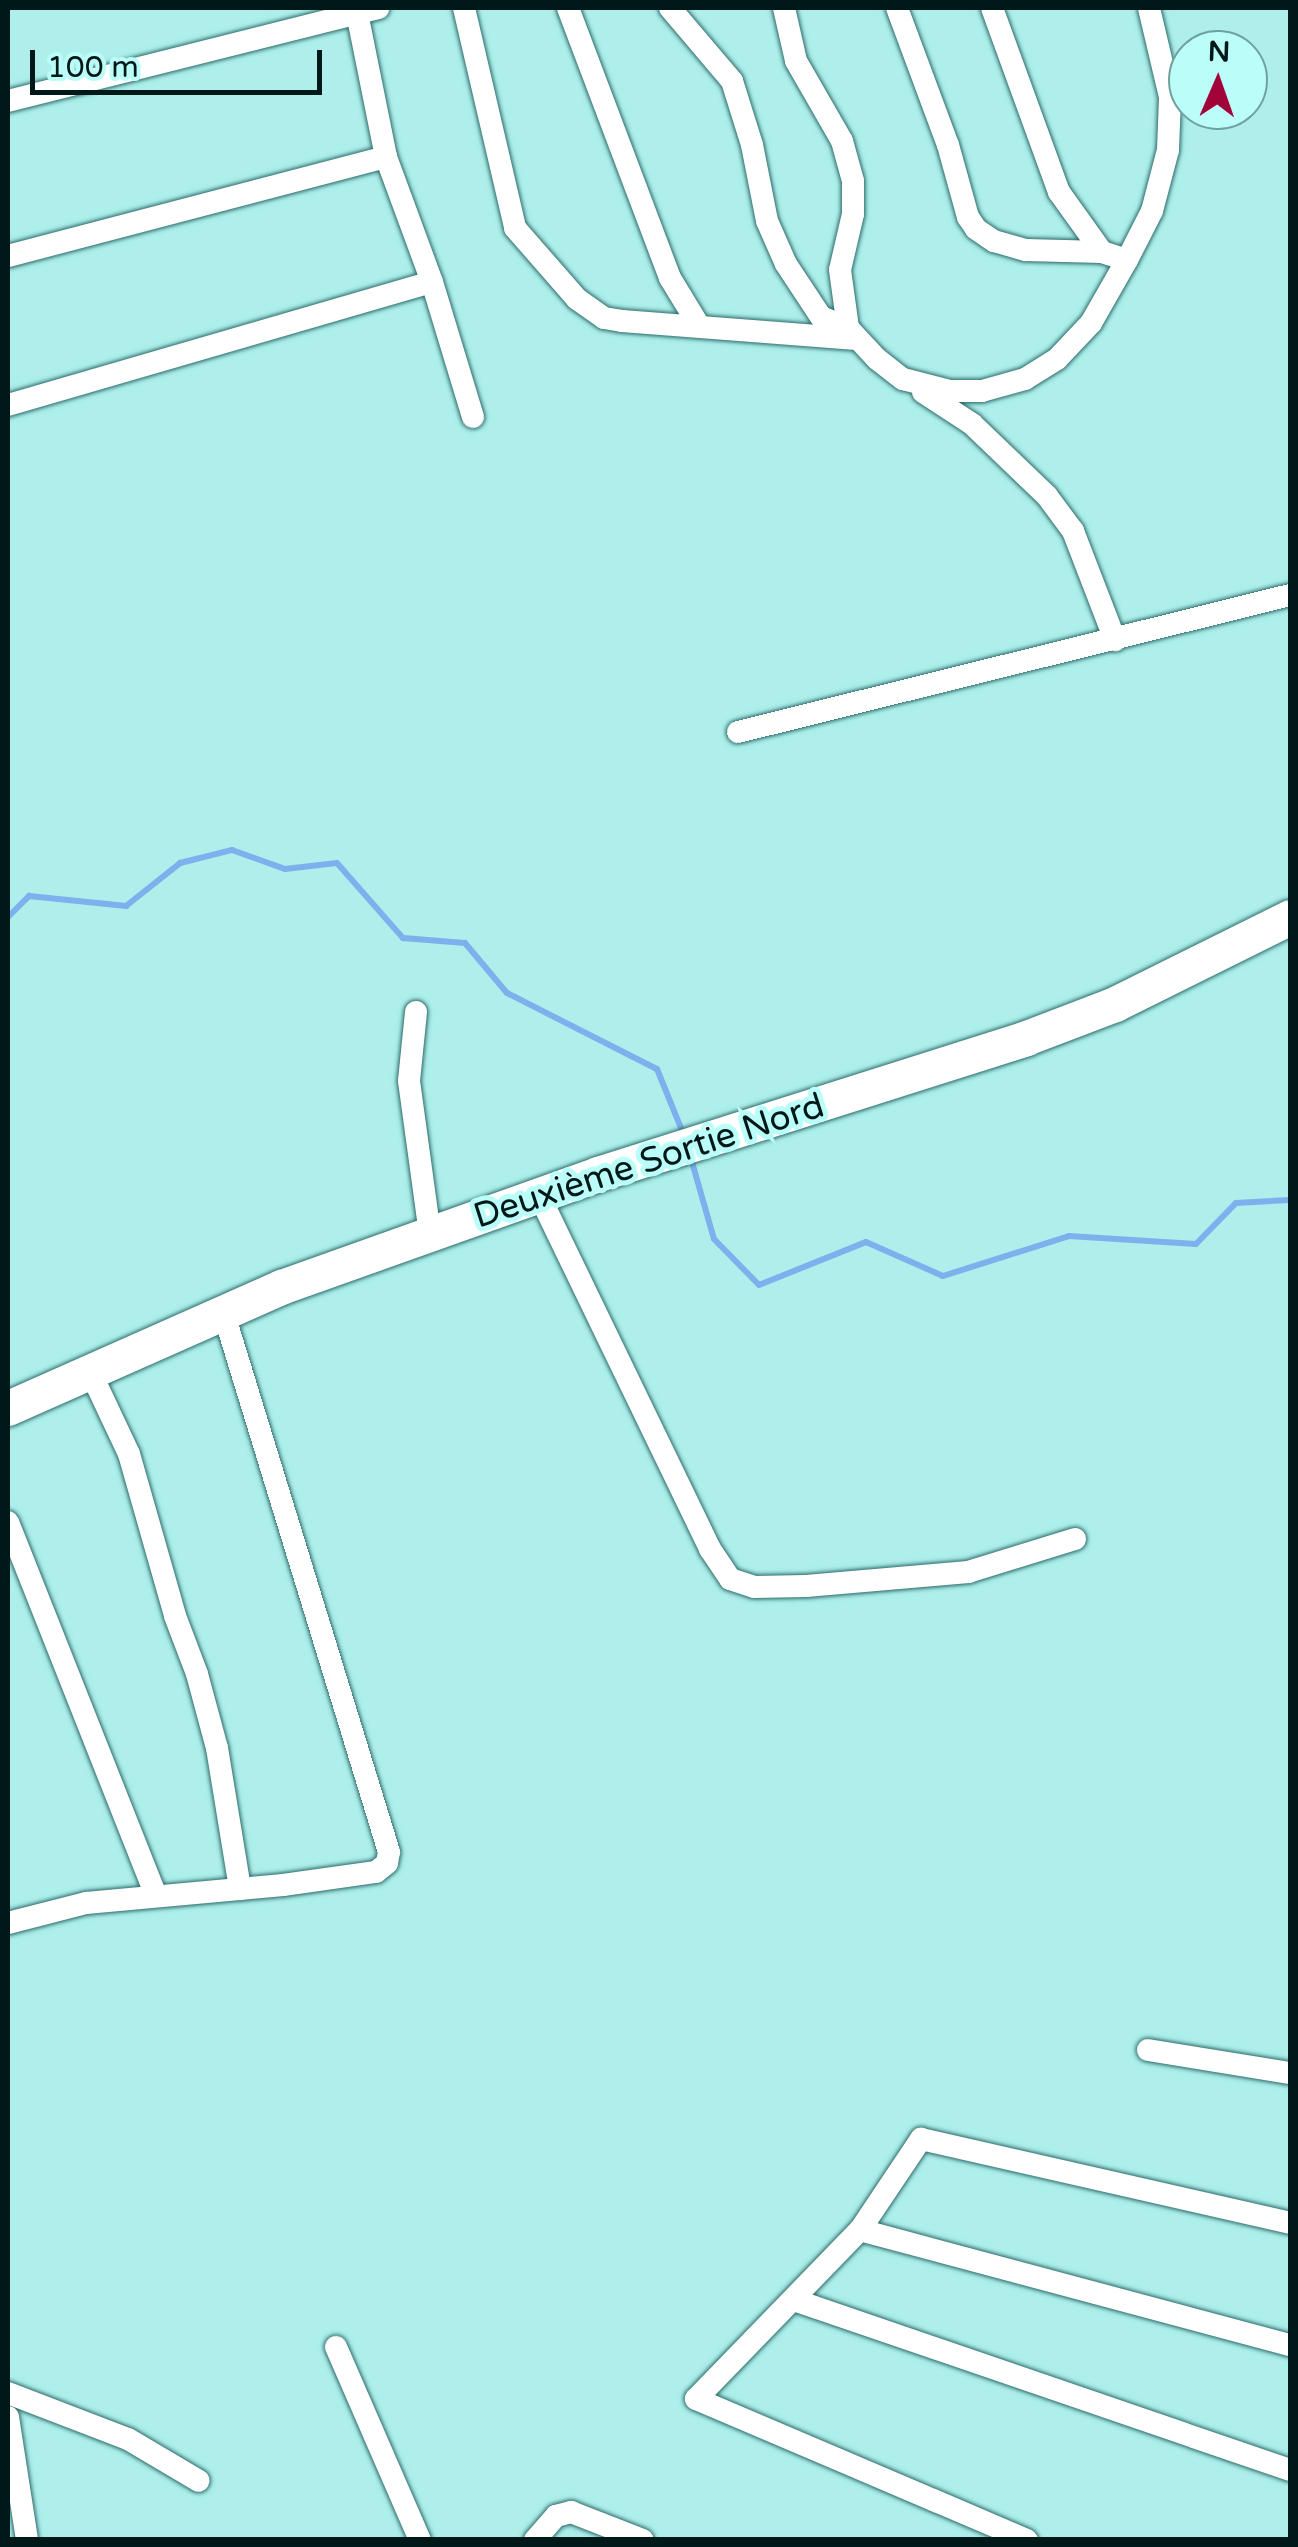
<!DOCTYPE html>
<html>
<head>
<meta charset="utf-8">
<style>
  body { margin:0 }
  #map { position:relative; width:1298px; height:2547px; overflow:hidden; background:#aeefec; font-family:"Varela Round",sans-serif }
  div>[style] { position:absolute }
  .stream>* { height:6px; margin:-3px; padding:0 3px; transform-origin:3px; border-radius:3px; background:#7cb1ed }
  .roads { filter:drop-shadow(0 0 2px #2b6c6a) drop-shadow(0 0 2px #2b6c6a) }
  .minor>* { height:22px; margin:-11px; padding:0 11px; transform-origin:11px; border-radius:11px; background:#fff }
  .primary>* { height:35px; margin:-17.5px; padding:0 17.5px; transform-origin:17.5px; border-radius:17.5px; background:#fff }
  span { translate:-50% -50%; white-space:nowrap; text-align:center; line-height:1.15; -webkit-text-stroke:10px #bbfdf9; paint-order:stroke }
  .street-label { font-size:35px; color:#001817 }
  .frame { position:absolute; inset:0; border:10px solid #001817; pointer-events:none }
  .north { position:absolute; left:1168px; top:30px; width:100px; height:100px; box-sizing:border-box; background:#bbfdf9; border:2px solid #70a19f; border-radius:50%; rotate:2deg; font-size:28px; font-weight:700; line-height:40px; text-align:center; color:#001817 }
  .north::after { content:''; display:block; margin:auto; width:35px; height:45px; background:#a2043a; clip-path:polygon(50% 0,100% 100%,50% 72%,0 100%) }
  .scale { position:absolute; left:30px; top:50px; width:292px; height:45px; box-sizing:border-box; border:5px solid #001817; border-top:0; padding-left:12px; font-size:30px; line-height:35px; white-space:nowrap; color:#001817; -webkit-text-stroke:8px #bbfdf9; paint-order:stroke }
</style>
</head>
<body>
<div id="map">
  <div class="stream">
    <i style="left:8px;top:917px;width:30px;rotate:-45deg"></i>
    <i style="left:29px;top:896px;width:98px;rotate:5.9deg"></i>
    <i style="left:126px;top:906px;width:69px;rotate:-38.5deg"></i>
    <i style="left:180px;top:863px;width:54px;rotate:-14deg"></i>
    <i style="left:232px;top:850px;width:56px;rotate:19.7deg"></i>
    <i style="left:285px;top:869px;width:52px;rotate:-6.6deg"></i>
    <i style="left:337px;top:863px;width:100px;rotate:48.7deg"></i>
    <i style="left:403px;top:938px;width:62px;rotate:4.6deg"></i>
    <i style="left:465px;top:943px;width:65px;rotate:50deg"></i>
    <i style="left:507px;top:993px;width:168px;rotate:26.9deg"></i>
    <i style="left:657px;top:1069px;width:69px;rotate:67.9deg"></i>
    <i style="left:690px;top:1155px;width:87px;rotate:74.1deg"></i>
    <i style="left:714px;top:1239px;width:64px;rotate:45.6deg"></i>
    <i style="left:759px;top:1285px;width:115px;rotate:-21.9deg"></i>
    <i style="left:866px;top:1242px;width:84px;rotate:23.8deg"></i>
    <i style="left:943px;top:1276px;width:132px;rotate:-17.6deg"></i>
    <i style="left:1069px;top:1236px;width:127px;rotate:3.6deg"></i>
    <i style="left:1196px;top:1244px;width:57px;rotate:-45.7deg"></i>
    <i style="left:1236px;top:1203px;width:54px;rotate:-3.2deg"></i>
  </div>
  <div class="roads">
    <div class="minor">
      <i style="left:356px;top:8px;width:152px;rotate:78.6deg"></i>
      <i style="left:386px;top:157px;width:133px;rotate:69.8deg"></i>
      <i style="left:432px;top:282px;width:141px;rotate:73.1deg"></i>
      <i style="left:464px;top:8px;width:226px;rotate:76.9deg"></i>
      <i style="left:515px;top:228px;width:94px;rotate:48.9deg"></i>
      <i style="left:577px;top:299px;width:33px;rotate:35deg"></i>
      <i style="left:604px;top:318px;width:18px;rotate:9deg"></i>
      <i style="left:622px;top:321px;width:235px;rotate:4.4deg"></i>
      <i style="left:568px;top:8px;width:289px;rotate:69.3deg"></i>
      <i style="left:670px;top:278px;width:54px;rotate:58.7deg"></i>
      <i style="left:670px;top:8px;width:96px;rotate:49.7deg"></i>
      <i style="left:732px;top:81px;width:67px;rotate:72.6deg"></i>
      <i style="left:752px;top:145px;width:77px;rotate:78.8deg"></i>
      <i style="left:767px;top:221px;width:47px;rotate:66.2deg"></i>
      <i style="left:786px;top:264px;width:64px;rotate:56.6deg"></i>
      <i style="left:821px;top:317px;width:29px;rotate:22deg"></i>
      <i style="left:784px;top:8px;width:54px;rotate:77.2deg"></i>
      <i style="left:796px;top:61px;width:92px;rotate:60.1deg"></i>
      <i style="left:842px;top:141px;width:41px;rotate:74.6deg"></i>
      <i style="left:853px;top:181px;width:33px;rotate:90deg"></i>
      <i style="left:853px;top:214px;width:57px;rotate:103.1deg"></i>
      <i style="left:840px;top:270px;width:59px;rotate:82.1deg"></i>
      <i style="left:848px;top:328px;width:42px;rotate:46.9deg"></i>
      <i style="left:877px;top:359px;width:33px;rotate:38deg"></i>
      <i style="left:903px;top:379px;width:49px;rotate:14.3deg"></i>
      <i style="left:950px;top:391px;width:32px"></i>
      <i style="left:982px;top:391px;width:45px;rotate:-15.6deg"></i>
      <i style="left:1025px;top:379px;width:38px;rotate:-32deg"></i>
      <i style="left:1057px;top:359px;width:50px;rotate:-46.6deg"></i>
      <i style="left:1091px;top:323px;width:73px;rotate:-60.3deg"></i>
      <i style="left:1127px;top:260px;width:55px;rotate:-63deg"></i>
      <i style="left:1152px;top:211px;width:63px;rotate:-75.3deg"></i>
      <i style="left:1168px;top:150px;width:53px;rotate:-87.8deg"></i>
      <i style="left:1170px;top:97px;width:91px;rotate:-103.3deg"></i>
      <i style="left:897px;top:8px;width:146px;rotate:69.6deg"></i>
      <i style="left:948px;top:145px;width:75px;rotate:74.5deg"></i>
      <i style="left:968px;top:217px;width:14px;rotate:56deg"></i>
      <i style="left:976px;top:229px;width:22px;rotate:34deg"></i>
      <i style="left:994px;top:241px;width:33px;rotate:16deg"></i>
      <i style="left:1026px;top:250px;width:76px;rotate:1.5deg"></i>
      <i style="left:1102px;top:252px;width:26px;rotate:18deg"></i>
      <i style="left:992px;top:8px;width:196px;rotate:70deg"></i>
      <i style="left:1059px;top:192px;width:74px;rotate:54.4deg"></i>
      <i style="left:8px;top:101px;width:382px;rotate:-14.1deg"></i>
      <i style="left:8px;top:256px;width:391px;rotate:-14.7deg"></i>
      <i style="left:923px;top:392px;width:59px;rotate:33.1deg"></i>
      <i style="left:972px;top:424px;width:104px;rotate:43.8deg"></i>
      <i style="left:1047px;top:496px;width:44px;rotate:53.4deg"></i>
      <i style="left:1073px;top:531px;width:117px;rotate:68.9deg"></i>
      <i style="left:8px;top:405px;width:441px;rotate:-16.2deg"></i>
      <i style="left:738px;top:732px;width:569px;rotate:-13.94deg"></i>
      <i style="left:416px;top:1012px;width:69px;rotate:95.8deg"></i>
      <i style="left:409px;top:1081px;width:154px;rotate:82.2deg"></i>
      <i style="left:539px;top:1195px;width:393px;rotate:64.2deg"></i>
      <i style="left:710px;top:1549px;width:36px;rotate:56deg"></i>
      <i style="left:730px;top:1579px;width:25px;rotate:18deg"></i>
      <i style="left:754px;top:1587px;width:52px;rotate:-1.1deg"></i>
      <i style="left:806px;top:1586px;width:163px;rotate:-4.9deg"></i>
      <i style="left:968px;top:1572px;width:112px;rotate:-17.1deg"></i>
      <i style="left:89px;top:1369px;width:94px;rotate:64.8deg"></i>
      <i style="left:129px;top:1454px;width:168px;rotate:74.1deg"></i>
      <i style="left:175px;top:1616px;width:62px;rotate:69.2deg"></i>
      <i style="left:197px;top:1674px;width:77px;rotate:74.9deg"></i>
      <i style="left:217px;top:1748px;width:143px;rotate:80.7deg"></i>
      <i style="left:8px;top:1522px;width:400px;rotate:68.4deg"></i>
      <i style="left:8px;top:1923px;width:81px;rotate:-14.4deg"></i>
      <i style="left:86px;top:1903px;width:198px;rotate:-5.2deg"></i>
      <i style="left:283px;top:1885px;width:94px;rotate:-8deg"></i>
      <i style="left:376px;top:1872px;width:14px;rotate:-39deg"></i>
      <i style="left:387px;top:1863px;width:11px;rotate:-80deg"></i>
      <i style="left:389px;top:1852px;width:566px;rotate:-107.06deg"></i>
      <i style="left:1148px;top:2050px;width:144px;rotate:9.2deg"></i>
      <i style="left:860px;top:2230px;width:445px;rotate:15deg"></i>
      <i style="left:794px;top:2300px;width:524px;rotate:18.92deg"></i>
      <i style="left:336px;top:2347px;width:210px;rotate:66.5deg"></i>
      <i style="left:8px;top:2393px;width:129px;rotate:21deg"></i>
      <i style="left:128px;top:2439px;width:82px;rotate:30.6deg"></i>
      <i style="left:8px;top:2417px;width:124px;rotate:81.2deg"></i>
      <i style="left:535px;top:2540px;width:32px;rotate:-49deg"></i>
      <i style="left:556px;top:2516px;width:16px;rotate:-15deg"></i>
      <i style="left:571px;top:2512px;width:77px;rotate:21.3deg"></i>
      <i style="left:1027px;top:2540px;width:360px;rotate:-156.9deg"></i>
      <i style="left:696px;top:2399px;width:235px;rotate:-45.9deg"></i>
      <i style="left:860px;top:2230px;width:110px;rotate:-56.2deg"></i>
      <i style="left:921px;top:2139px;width:378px;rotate:12.8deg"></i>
    </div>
    <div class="primary">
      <i style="left:8px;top:1408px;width:299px;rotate:-23.9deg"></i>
      <i style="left:281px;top:1287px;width:337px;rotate:-19.6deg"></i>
      <i style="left:598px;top:1174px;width:449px;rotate:-17.6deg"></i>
      <i style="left:1026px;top:1038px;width:95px;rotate:-20.9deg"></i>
      <i style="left:1115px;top:1004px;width:195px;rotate:-26.4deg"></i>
    </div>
  </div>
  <div class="street-label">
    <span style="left:649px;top:1161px;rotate:-18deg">Deuxième Sortie Nord</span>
  </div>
  <div class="frame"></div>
  <div class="north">N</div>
  <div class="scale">100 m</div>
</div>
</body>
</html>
